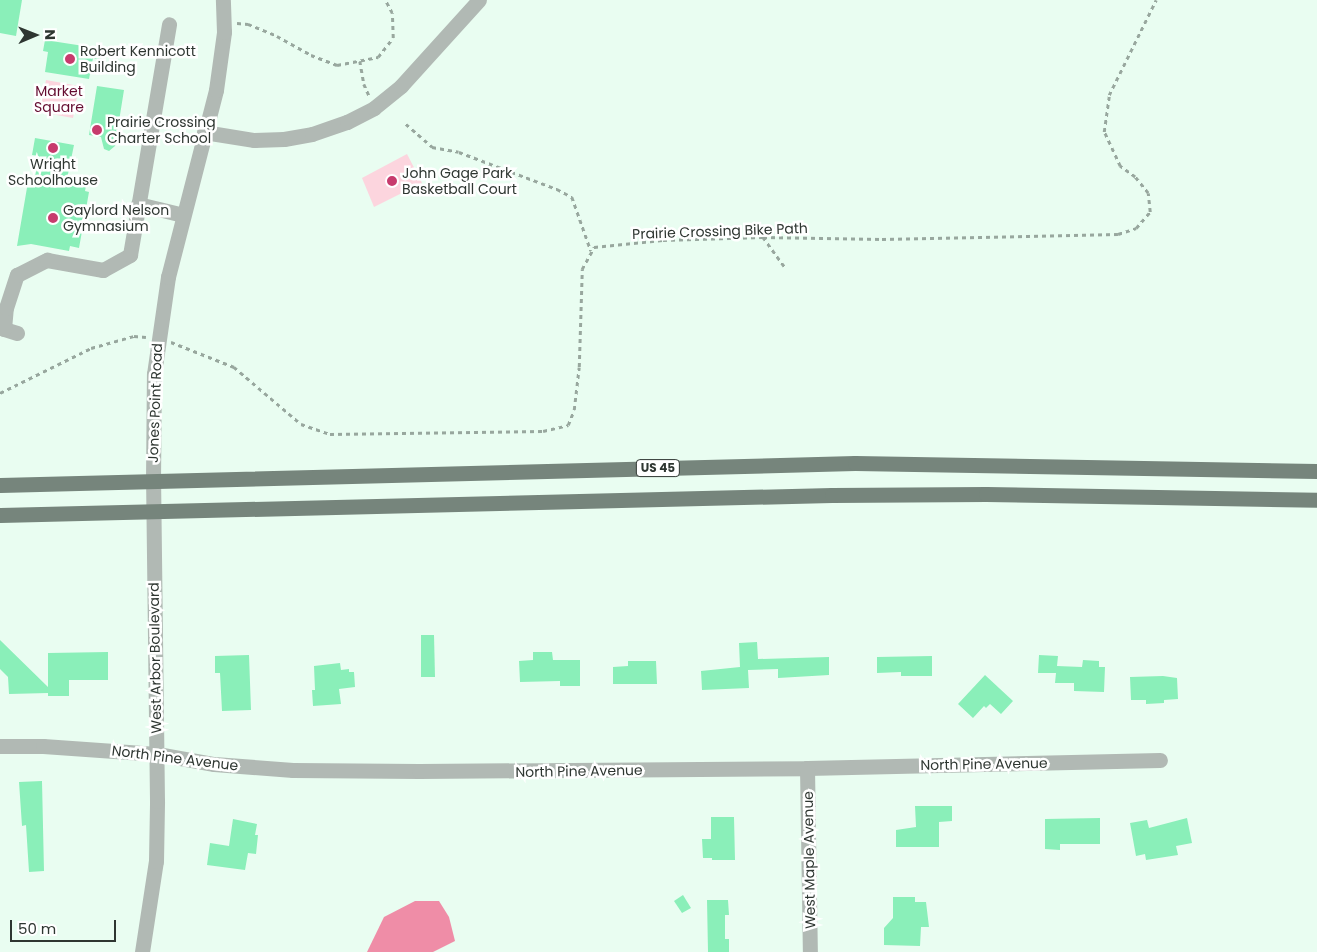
<!DOCTYPE html>
<html>
<head>
<meta charset="utf-8">
<style>
  body { margin:0 }
  #map { position:relative; width:1317px; height:952px; overflow:hidden; background:#e9fdf1; font-family:Poppins,sans-serif }
  div>[style] { position:absolute }
  .green>* { inset:0; background:#fcd5de }
  .water>* { inset:0; background:#ef8da7 }
  .building>* { inset:0; background:#8aefb9 }
  .path>* { height:2.5px; margin-top:-1.25px; transform-origin:0; background:repeating-linear-gradient(90deg,#98a79e 0 4px,transparent 0 8px) }
  .minor>* { height:15px; margin:-7.5px; padding:0 7.5px; transform-origin:7.5px; border-radius:7.5px; background:#b1b9b4 }
  .major>* { height:15px; margin:-7.5px; padding:0 7.5px; transform-origin:7.5px; border-radius:7.5px; background:#76857c }
  .dots>* { width:14px; height:14px; translate:-50% -50%; box-sizing:border-box; border:2px solid #fff; border-radius:50% }
  span { translate:-50% -50%; white-space:nowrap; text-align:center; line-height:1.15; -webkit-text-stroke:5px #fff; paint-order:stroke }
  .shield-label span { padding:1px 4px; background:#fff; border:1px solid; border-radius:4px; -webkit-text-stroke-width:0 }
  .shield-label { font-size:12px; color:#2e3631; font-weight:700 }
  .poi-label { font-size:14px; color:#2e3631 }
  .left { translate:0 -50%; text-align:left }
  .park-label { font-size:14px; color:#640c30 }
  .street-label { font-size:14px; color:#2e3631 }
  .north { position:absolute; left:10px; top:10px; width:50px; height:50px; -webkit-text-stroke:4px #fff; paint-order:stroke; rotate:89deg; font-size:14px; font-weight:700; line-height:20px; text-align:center; color:#2e3631 }
  .north::after { content:''; display:block; margin:auto; width:18px; height:22px; background:#2e3631; clip-path:polygon(50% 0,100% 100%,50% 72%,0 100%) }
  .scale { position:absolute; left:10px; top:920px; width:106px; height:22px; box-sizing:border-box; border:2px solid #2e3631; border-top:0; padding-left:6px; font-size:15px; line-height:18px; white-space:nowrap; color:#2e3631; -webkit-text-stroke:4px #fff; paint-order:stroke }
</style>
</head>
<body>
<div id="map">
  <div class="green">
    <i style="clip-path:polygon(46px 80px,79px 86px,73px 118px,40px 112px)"></i>
    <i style="clip-path:polygon(407px 154px,422px 183px,374px 207px,362px 178px)"></i>
  </div>
  <div class="water">
    <i style="clip-path:polygon(415px 901px,439px 901px,449px 917px,455px 941px,433px 952px,367px 952px,384px 917px)"></i>
  </div>
  <div class="building">
    <i style="clip-path:polygon(0 0,22px 0,16px 36px,0 33px)"></i>
    <i style="clip-path:polygon(45px 40px,103px 49px,101px 60px,93px 58px,89px 79px,45px 72px,48px 52px,43px 51px)"></i>
    <i style="clip-path:polygon(97px 86px,124px 90px,115px 146px,109px 151px,104px 149px,101px 137px,89px 135px)"></i>
    <i style="clip-path:polygon(35px 138px,74px 145px,67px 179px,80px 181px,79px 185px,86px 186px,85px 191px,89px 192px,79px 248px,70px 246px,69px 251px,31px 244px,17px 246px,29px 176px,35px 177px,39px 156px,32px 155px)"></i>
    <i style="clip-path:polygon(421px 635px,434px 635px,435px 677px,421px 677px)"></i>
    <i style="clip-path:polygon(0 640px,48px 687px,48px 653px,108px 652px,108px 680px,69px 680px,69px 696px,48px 696px,48px 693px,9px 694px,8px 677px,0 669px)"></i>
    <i style="clip-path:polygon(757px 642px,758px 659px,829px 657px,829px 675px,778px 678px,778px 669px,748px 670px,749px 688px,702px 690px,701px 671px,740px 667px,739px 643px)"></i>
    <i style="clip-path:polygon(533px 652px,552px 652px,553px 660px,580px 660px,580px 686px,560px 686px,560px 681px,520px 682px,519px 661px,533px 660px)"></i>
    <i style="clip-path:polygon(249px 655px,251px 710px,222px 711px,220px 673px,215px 673px,215px 656px)"></i>
    <i style="clip-path:polygon(1039px 655px,1058px 656px,1057px 666px,1082px 667px,1083px 660px,1099px 661px,1099px 667px,1105px 667px,1104px 692px,1074px 691px,1074px 683px,1055px 683px,1056px 673px,1038px 673px)"></i>
    <i style="clip-path:polygon(932px 656px,932px 676px,901px 676px,901px 672px,877px 673px,877px 657px)"></i>
    <i style="clip-path:polygon(628px 661px,656px 661px,657px 684px,613px 684px,613px 667px,628px 666px)"></i>
    <i style="clip-path:polygon(340px 663px,341px 670px,349px 669px,349px 672px,354px 672px,355px 687px,339px 689px,341px 704px,313px 706px,312px 690px,315px 690px,314px 666px)"></i>
    <i style="clip-path:polygon(985px 675px,1013px 701px,1001px 714px,990px 704px,986px 708px,984px 706px,973px 718px,958px 704px)"></i>
    <i style="clip-path:polygon(1163px 676px,1177px 678px,1178px 699px,1164px 700px,1164px 703px,1146px 704px,1146px 700px,1131px 700px,1130px 677px)"></i>
    <i style="clip-path:polygon(42px 781px,44px 871px,29px 872px,26px 825px,22px 826px,19px 782px)"></i>
    <i style="clip-path:polygon(915px 806px,952px 806px,952px 821px,939px 822px,939px 847px,896px 847px,896px 830px,916px 827px)"></i>
    <i style="clip-path:polygon(711px 817px,734px 817px,735px 860px,712px 860px,712px 858px,703px 858px,702px 839px,711px 839px)"></i>
    <i style="clip-path:polygon(1100px 818px,1100px 844px,1060px 844px,1060px 850px,1045px 849px,1045px 819px)"></i>
    <i style="clip-path:polygon(1187px 818px,1192px 843px,1176px 846px,1178px 855px,1146px 860px,1145px 854px,1136px 856px,1130px 823px,1147px 820px,1149px 828px)"></i>
    <i style="clip-path:polygon(233px 819px,257px 824px,255px 835px,258px 835px,256px 854px,248px 853px,245px 870px,207px 865px,210px 843px,229px 846px)"></i>
    <i style="clip-path:polygon(683px 895px,691px 908px,682px 913px,674px 901px)"></i>
    <i style="clip-path:polygon(893px 897px,915px 897px,915px 902px,926px 902px,929px 927px,921px 927px,920px 946px,884px 945px,884px 928px,893px 918px)"></i>
    <i style="clip-path:polygon(707px 900px,728px 900px,729px 915px,725px 915px,725px 939px,729px 939px,729px 952px,708px 952px)"></i>
  </div>
  <div class="path">
    <i style="left:237px;top:23px;width:11px;rotate:5deg"></i>
    <i style="left:248px;top:24px;width:31px;rotate:22deg"></i>
    <i style="left:277px;top:36px;width:39px;rotate:29deg"></i>
    <i style="left:311px;top:55px;width:28px;rotate:21deg"></i>
    <i style="left:337px;top:65px;width:42px;rotate:-11deg"></i>
    <i style="left:378px;top:57px;width:24px;rotate:-52deg"></i>
    <i style="left:393px;top:38px;width:25px;rotate:-92deg"></i>
    <i style="left:392px;top:13px;width:15px;rotate:-118deg"></i>
    <i style="left:360px;top:61px;width:23px;rotate:80deg"></i>
    <i style="left:364px;top:84px;width:12px;rotate:66deg"></i>
    <i style="left:406px;top:124px;width:35px;rotate:41deg"></i>
    <i style="left:432px;top:147px;width:27px;rotate:10deg"></i>
    <i style="left:459px;top:152px;width:105px;rotate:20.7deg"></i>
    <i style="left:557px;top:189px;width:17px;rotate:28deg"></i>
    <i style="left:572px;top:197px;width:57px;rotate:70.6deg"></i>
    <i style="left:763px;top:237px;width:39px;rotate:54deg"></i>
    <i style="left:171px;top:342px;width:68px;rotate:21.6deg"></i>
    <i style="left:234px;top:367px;width:88px;rotate:40.4deg"></i>
    <i style="left:301px;top:424px;width:31px;rotate:19deg"></i>
    <i style="left:330px;top:434px;width:213px;rotate:-0.8deg"></i>
    <i style="left:543px;top:431px;width:26px;rotate:-13deg"></i>
    <i style="left:568px;top:425px;width:16px;rotate:-68deg"></i>
    <i style="left:574px;top:410px;width:43px;rotate:-83.4deg"></i>
    <i style="left:579px;top:367px;width:98px;rotate:-88.2deg"></i>
    <i style="left:582px;top:269px;width:25px;rotate:-61deg"></i>
    <i style="left:594px;top:247px;width:69px;rotate:-5.8deg"></i>
    <i style="left:663px;top:240px;width:100px;rotate:-1.7deg"></i>
    <i style="left:763px;top:237px;width:119px;rotate:1deg"></i>
    <i style="left:882px;top:239px;width:236px;rotate:-1.2deg"></i>
    <i style="left:1118px;top:234px;width:19px;rotate:-18deg"></i>
    <i style="left:1136px;top:228px;width:21px;rotate:-49deg"></i>
    <i style="left:1150px;top:212px;width:19px;rotate:-96deg"></i>
    <i style="left:1148px;top:193px;width:21px;rotate:-129deg"></i>
    <i style="left:1135px;top:177px;width:19px;rotate:-144deg"></i>
    <i style="left:1120px;top:166px;width:38px;rotate:-115deg"></i>
    <i style="left:1104px;top:132px;width:37px;rotate:-82deg"></i>
    <i style="left:1109px;top:95px;width:106px;rotate:-63.7deg"></i>
    <i style="left:0;top:393px;width:102px;rotate:-26.3deg"></i>
    <i style="left:91px;top:348px;width:45px;rotate:-15.6deg"></i>
    <i style="left:134px;top:336px;width:12px;rotate:5deg"></i>
  </div>
  <div class="minor">
    <i style="left:204px;top:132px;width:51px;rotate:9.1deg"></i>
    <i style="left:254px;top:140px;width:30px;rotate:-2deg"></i>
    <i style="left:284px;top:139px;width:28px;rotate:-10deg"></i>
    <i style="left:312px;top:134px;width:37px;rotate:-19deg"></i>
    <i style="left:347px;top:122px;width:30px;rotate:-27deg"></i>
    <i style="left:374px;top:108px;width:35px;rotate:-39deg"></i>
    <i style="left:401px;top:86px;width:116px;rotate:-47.8deg"></i>
    <i style="left:138px;top:204px;width:46px;rotate:13.7deg"></i>
    <i style="left:17px;top:333px;width:14px;rotate:-163deg"></i>
    <i style="left:4px;top:329px;width:21px;rotate:-85deg"></i>
    <i style="left:6px;top:308px;width:35px;rotate:-72deg"></i>
    <i style="left:17px;top:275px;width:34px;rotate:-27deg"></i>
    <i style="left:47px;top:260px;width:57px;rotate:10.1deg"></i>
    <i style="left:103px;top:270px;width:31px;rotate:-29deg"></i>
    <i style="left:130px;top:255px;width:234px;rotate:-80.4deg"></i>
    <i style="left:0;top:746px;width:43px"></i>
    <i style="left:43px;top:746px;width:114px;rotate:4deg"></i>
    <i style="left:157px;top:754px;width:58px;rotate:10deg"></i>
    <i style="left:214px;top:764px;width:79px;rotate:4.3deg"></i>
    <i style="left:293px;top:770px;width:126px;rotate:0.5deg"></i>
    <i style="left:419px;top:771px;width:388px;rotate:-0.4deg"></i>
    <i style="left:807px;top:768px;width:353px;rotate:-1.3deg"></i>
    <i style="left:807px;top:768px;width:184px;rotate:89.1deg"></i>
    <i style="left:142px;top:952px;width:92px;rotate:-81.3deg"></i>
    <i style="left:156px;top:861px;width:60px;rotate:-89deg"></i>
    <i style="left:157px;top:801px;width:319px;rotate:-90.7deg"></i>
    <i style="left:153px;top:482px;width:108px;rotate:-89.5deg"></i>
    <i style="left:154px;top:374px;width:98px;rotate:-81.8deg"></i>
    <i style="left:168px;top:277px;width:193px;rotate:-75.6deg"></i>
    <i style="left:216px;top:90px;width:59px;rotate:-82.1deg"></i>
    <i style="left:224px;top:32px;width:32px;rotate:-92deg"></i>
  </div>
  <div class="major">
    <i style="left:0;top:485px;width:855px;rotate:-1.47deg"></i>
    <i style="left:855px;top:463px;width:462px;rotate:1deg"></i>
    <i style="left:0;top:515px;width:832px;rotate:-1.38deg"></i>
    <i style="left:832px;top:495px;width:154px;rotate:-0.4deg"></i>
    <i style="left:986px;top:494px;width:331px;rotate:1deg"></i>
  </div>
  <div class="dots">
    <i style="left:70px;top:59px;background:#c73b6d"></i>
    <i style="left:97px;top:130px;background:#c73b6d"></i>
    <i style="left:53px;top:148px;background:#c73b6d"></i>
    <i style="left:392px;top:181px;background:#c73b6d"></i>
    <i style="left:53px;top:218px;background:#c73b6d"></i>
  </div>
  <div class="shield-label">
    <span style="left:658px;top:468px">US 45</span>
  </div>
  <div class="poi-label">
    <span class="left" style="left:80px;top:59px">Robert Kennicott<br>Building</span>
    <span class="left" style="left:107px;top:130px">Prairie Crossing<br>Charter School</span>
    <span style="left:53px;top:172px">Wright<br>Schoolhouse</span>
    <span class="left" style="left:402px;top:181px">John Gage Park<br>Basketball Court</span>
    <span class="left" style="left:63px;top:218px">Gaylord Nelson<br>Gymnasium</span>
  </div>
  <div class="park-label">
    <span style="left:59px;top:99px">Market<br>Square</span>
  </div>
  <div class="street-label">
    <span style="left:720px;top:231px;rotate:-2deg">Prairie Crossing Bike Path</span>
    <span style="left:155px;top:403px;rotate:-88deg">Jones Point Road</span>
    <span style="left:155px;top:658px;rotate:-91deg">West Arbor Boulevard</span>
    <span style="left:175px;top:758px;rotate:7deg">North Pine Avenue</span>
    <span style="left:984px;top:764px;rotate:-1deg">North Pine Avenue</span>
    <span style="left:579px;top:771px;rotate:-1deg">North Pine Avenue</span>
    <span style="left:809px;top:860px;rotate:-91deg">West Maple Avenue</span>
  </div>
  <div class="north">N</div>
  <div class="scale">50 m</div>
</div>
</body>
</html>
